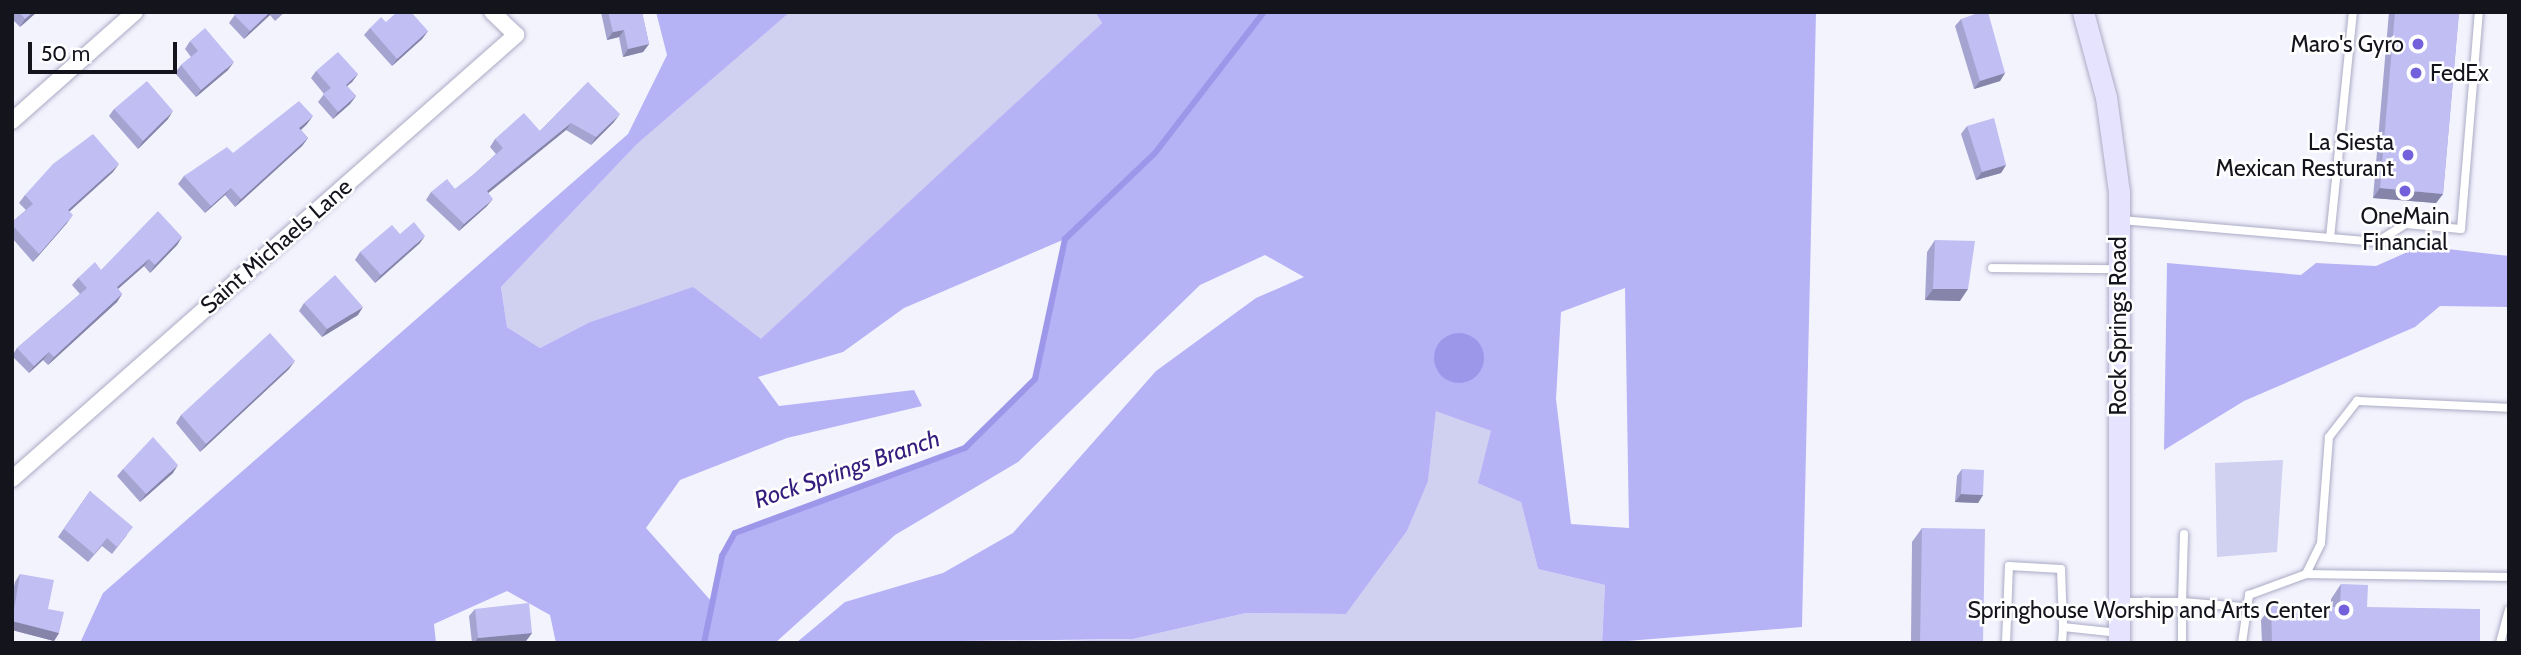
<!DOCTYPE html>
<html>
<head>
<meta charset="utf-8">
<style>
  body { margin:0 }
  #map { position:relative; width:2521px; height:655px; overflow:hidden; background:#f3f3fe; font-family:Cabin,sans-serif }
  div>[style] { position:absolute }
  .green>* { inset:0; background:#d0d0f1 }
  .forest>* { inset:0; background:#b5b2f6 }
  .water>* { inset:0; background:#9d97ea }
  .round { border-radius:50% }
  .stream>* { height:6px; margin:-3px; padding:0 3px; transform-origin:3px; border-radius:3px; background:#9d97ea }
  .roads { filter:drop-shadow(0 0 2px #ababc5) drop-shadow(0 0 2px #ababc5) }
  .lane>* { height:8px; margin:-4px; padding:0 4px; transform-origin:4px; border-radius:4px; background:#fff }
  .street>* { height:16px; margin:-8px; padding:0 8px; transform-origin:8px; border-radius:8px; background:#fff }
  .secondary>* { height:21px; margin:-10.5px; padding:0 10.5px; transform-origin:10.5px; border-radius:10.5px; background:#e5e3fd }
  .wall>* { inset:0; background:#a5a3d0 }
  .shaded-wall>* { inset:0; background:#8685a9 }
  .building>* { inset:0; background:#c0bef2 }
  .dots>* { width:19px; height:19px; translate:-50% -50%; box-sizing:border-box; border:4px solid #fff; border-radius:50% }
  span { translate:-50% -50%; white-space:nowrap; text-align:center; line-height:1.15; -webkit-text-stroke:5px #fff; paint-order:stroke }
  .poi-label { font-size:23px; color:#14141d }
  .right { translate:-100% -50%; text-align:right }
  .left { translate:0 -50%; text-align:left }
  .street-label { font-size:23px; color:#14141d }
  .water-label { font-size:24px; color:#351d7d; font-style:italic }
  .frame { position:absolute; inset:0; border:14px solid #14141d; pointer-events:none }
  .scale { position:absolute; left:28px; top:42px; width:149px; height:32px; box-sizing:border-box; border:4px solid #14141d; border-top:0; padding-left:9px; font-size:21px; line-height:24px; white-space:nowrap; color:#14141d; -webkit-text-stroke:5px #fff; paint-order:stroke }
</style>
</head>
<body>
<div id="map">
  <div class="green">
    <i style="clip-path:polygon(790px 12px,1095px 12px,1102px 23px,761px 340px,588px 323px,540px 348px,507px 327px,501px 287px,637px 144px)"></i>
    <i style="clip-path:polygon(1436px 410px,1491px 431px,1521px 502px,1538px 569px,1605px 585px,1602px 643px,981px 643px,1133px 639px,1246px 613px,1346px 614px,1407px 531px,1428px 480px)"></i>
    <i style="clip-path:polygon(2283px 460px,2277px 552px,2217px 557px,2215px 463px)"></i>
  </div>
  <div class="forest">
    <i style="clip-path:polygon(evenodd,656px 12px,790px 12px,637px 144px,501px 287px,507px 327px,540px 348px,588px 323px,693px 287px,761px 339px,1102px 23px,1095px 12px,1816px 12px,1802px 627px,1602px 643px,1605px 585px,1538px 569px,1521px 502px,1478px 483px,1491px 431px,1436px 411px,1428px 481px,1407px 531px,1346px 614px,1246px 613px,1133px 639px,796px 643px,845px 602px,943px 573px,1013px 533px,1156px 371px,1256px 298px,1304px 277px,1265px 255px,1200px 285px,1018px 462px,895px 535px,775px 643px,556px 643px,550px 615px,507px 591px,434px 624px,436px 643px,80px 643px,103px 593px,628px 134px,667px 55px,656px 12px,1065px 239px,1035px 379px,965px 448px,735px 533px,722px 556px,712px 602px,646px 528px,680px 480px,787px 438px,922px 406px,914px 390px,779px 406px,758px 377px,843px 352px,904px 308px,1065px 239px,656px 12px,1625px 288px,1629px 528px,1571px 524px,1556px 399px,1561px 312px,1625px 288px)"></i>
    <i style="clip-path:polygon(2421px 246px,2509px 256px,2509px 307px,2440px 306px,2415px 327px,2244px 401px,2164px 450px,2167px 263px,2301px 275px,2316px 263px,2376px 266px)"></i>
  </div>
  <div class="water">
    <i class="round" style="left:1434px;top:333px;width:50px;height:50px"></i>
  </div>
  <div class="stream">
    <i style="left:704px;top:643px;width:89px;rotate:-78.3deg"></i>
    <i style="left:722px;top:556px;width:26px;rotate:-61deg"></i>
    <i style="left:735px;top:533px;width:245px;rotate:-20.3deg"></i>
    <i style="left:965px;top:448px;width:98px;rotate:-44.6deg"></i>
    <i style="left:1035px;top:379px;width:143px;rotate:-77.9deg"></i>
    <i style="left:1065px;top:239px;width:124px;rotate:-43.7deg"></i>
    <i style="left:1155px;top:153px;width:178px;rotate:-52.3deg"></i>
  </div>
  <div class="roads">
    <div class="lane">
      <i style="left:2121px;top:220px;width:257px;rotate:4.9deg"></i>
      <i style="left:2377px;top:242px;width:34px;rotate:-32deg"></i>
      <i style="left:2406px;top:224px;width:55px;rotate:5.2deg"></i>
      <i style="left:2461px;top:229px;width:218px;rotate:-85.3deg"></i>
      <i style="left:2330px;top:238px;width:227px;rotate:-84.2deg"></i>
      <i style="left:1992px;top:268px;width:126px;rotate:0.5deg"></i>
      <i style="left:2306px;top:574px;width:203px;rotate:0.8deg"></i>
      <i style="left:2121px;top:602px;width:61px"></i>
      <i style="left:2182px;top:602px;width:68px;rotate:-88.3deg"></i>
      <i style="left:2006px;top:643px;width:77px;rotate:-87.8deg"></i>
      <i style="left:2009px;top:566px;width:52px;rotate:3.3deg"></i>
      <i style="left:2061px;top:569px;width:58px;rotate:88deg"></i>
      <i style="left:2063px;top:627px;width:56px;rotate:6.1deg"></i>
      <i style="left:2062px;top:643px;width:16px;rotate:-86deg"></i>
      <i style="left:2182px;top:643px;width:41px;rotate:-90deg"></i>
      <i style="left:2182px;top:602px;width:61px;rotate:4.7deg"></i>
      <i style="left:2242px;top:643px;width:49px;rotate:-81.7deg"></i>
      <i style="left:2249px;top:595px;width:61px;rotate:-20.2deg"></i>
      <i style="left:2306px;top:574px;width:34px;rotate:-64deg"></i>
      <i style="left:2321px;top:543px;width:106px;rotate:-85.7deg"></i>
      <i style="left:2329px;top:437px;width:46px;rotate:-52.1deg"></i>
      <i style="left:2357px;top:401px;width:152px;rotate:2.6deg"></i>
      <i style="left:2500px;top:643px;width:34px;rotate:-75deg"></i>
    </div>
    <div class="street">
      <i style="left:12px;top:121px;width:164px;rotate:-41.5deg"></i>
      <i style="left:12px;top:479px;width:672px;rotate:-41.38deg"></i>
      <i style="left:516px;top:35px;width:33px;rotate:-136deg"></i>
    </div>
    <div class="secondary">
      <i style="left:2083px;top:12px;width:88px;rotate:74.9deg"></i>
      <i style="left:2106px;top:97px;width:96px;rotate:82.2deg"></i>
      <i style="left:2119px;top:192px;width:451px;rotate:90deg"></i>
    </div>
  </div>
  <div class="wall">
    <i style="clip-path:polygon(12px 12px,37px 12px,20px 27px,12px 19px)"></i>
    <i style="clip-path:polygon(237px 12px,285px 12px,275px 21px,270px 15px,244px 39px,229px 23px)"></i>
    <i style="clip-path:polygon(601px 12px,642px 12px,649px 44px,643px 52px,623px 57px,619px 37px,607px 40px)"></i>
    <i style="clip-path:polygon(2389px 12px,2459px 12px,2443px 194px,2436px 203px,2373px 198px)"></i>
    <i style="clip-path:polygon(1961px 19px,2005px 73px,2000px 81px,1974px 89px,1955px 26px)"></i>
    <i style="clip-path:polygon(386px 22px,428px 31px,422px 39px,392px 66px,364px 35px,370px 28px)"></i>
    <i style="clip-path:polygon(190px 41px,228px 70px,196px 97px,175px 73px,181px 65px,191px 57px,185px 49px)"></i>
    <i style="clip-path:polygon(316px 71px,358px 74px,352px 82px,347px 86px,356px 96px,350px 104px,333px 119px,318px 102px,324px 94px,311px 78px)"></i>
    <i style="clip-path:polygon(588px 82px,614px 122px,591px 145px,566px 130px,488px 193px,487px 206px,459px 231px,426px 200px,431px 192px,455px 189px,473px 175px,496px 154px,490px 147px,495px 139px,540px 131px)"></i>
    <i style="clip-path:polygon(114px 109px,168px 119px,138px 149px,109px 116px)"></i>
    <i style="clip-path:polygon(307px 124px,301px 130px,308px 138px,302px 146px,235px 207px,225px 195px,205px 213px,178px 184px,184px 176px,233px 153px)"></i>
    <i style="clip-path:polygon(1967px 126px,2006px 165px,2001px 173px,1976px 180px,1961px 134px)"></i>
    <i style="clip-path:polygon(113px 172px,69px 212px,67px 223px,33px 262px,12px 238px,12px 222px,26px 210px,19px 203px,25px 195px)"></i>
    <i style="clip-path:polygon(182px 237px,177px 245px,150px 273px,144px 266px,118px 289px,122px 294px,117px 302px,48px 365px,43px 360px,29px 373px,12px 356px,17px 348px,80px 294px,72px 285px,78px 278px,101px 270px)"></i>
    <i style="clip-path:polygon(1935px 240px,1960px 301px,1925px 300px,1927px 252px)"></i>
    <i style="clip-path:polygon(420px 243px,375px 283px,355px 260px,360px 252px)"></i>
    <i style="clip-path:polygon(304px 303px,358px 315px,322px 337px,299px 311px)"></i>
    <i style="clip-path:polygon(289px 369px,200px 452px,176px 423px,181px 415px)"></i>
    <i style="clip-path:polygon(123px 469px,173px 473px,140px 502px,117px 476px)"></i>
    <i style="clip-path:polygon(1962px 469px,1983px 495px,1978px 503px,1955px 502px,1957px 476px)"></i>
    <i style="clip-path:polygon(90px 491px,127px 535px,112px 554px,102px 546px,88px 562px,58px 537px)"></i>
    <i style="clip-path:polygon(1922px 528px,1983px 643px,1911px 643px,1912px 542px)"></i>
    <i style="clip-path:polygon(20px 574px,48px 609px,59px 633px,54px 641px,12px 630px,12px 596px,15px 582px)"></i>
    <i style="clip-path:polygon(2341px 584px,2367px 607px,2480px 643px,2262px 643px,2261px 620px,2271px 606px,2331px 606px,2331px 599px)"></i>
    <i style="clip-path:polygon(475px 609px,532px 633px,526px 641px,507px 643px,472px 643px,469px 616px)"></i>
  </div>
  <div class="shaded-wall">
    <i style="clip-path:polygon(33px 12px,37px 12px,20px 27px,25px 19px)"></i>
    <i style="clip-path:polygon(270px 12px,271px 12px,270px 15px,244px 39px,250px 31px)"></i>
    <i style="clip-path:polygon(624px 30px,619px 37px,607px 40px,613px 32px)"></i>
    <i style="clip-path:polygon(428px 31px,422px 39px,392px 66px,397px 59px)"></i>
    <i style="clip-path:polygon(649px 44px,643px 52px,623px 57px,628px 49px)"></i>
    <i style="clip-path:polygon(234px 62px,228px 70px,196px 97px,201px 90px)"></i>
    <i style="clip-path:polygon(2005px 73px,2000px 81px,1974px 89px,1980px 81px)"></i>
    <i style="clip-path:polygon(358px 74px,352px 82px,340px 92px,346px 85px)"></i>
    <i style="clip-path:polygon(356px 96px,350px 104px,333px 119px,338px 112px)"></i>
    <i style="clip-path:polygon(173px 111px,168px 119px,138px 149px,143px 141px)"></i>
    <i style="clip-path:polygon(620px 114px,614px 122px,591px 145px,596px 137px)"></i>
    <i style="clip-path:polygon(313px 116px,307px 124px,294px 136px,299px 128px)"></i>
    <i style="clip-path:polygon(571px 123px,566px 130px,481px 199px,487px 191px)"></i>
    <i style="clip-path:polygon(308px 138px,302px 146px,235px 207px,241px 199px)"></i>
    <i style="clip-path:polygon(119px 164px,113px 172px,62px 218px,68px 210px)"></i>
    <i style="clip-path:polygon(2006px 165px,2001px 173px,1976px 180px,1982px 172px)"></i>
    <i style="clip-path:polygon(231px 188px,225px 195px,205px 213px,211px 206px)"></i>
    <i style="clip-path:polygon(2380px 188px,2443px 194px,2436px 203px,2373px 198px)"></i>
    <i style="clip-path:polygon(493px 199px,487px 206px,459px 231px,464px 224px)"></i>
    <i style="clip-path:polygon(73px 215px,67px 223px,33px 262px,39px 254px)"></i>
    <i style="clip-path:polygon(425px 236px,420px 243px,375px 283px,381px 275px)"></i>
    <i style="clip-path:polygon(182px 237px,177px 245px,150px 273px,155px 265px)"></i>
    <i style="clip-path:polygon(149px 259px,144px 266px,111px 295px,117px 287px)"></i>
    <i style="clip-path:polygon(1933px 289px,1968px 289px,1960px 301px,1925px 300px)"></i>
    <i style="clip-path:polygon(122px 294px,117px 302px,48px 365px,54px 357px)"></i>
    <i style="clip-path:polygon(363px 307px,358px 315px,322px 337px,327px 329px)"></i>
    <i style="clip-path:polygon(49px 352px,43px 360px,29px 373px,34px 366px)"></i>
    <i style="clip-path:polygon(295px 361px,289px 369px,200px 452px,206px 444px)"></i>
    <i style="clip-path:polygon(178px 465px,173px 473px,140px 502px,146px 494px)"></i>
    <i style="clip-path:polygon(1961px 494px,1983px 495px,1978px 503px,1955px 502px)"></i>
    <i style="clip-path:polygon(12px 621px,59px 633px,54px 641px,12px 630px)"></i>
    <i style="clip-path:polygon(532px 633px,526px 641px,507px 643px,474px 643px,478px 638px)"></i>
  </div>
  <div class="building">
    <i style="clip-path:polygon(19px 12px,33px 12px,25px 19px)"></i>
    <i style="clip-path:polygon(237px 12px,270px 12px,250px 31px,234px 15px)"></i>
    <i style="clip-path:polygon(397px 12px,411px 12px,428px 31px,397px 59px,370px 28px,381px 17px,386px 22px)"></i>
    <i style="clip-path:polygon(608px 12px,642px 12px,649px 44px,628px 49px,624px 30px,613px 32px)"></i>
    <i style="clip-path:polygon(1981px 12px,1988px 12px,2005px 73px,1980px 81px,1961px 19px)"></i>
    <i style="clip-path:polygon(2395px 12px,2459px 12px,2443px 194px,2380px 188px)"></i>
    <i style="clip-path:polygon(205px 28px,234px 62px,201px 90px,181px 65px,198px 51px,190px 41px)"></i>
    <i style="clip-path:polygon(338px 52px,358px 74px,346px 85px,356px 96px,338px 112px,323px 94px,331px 88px,316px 71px)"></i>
    <i style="clip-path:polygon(147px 81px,173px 111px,143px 141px,114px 109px)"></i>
    <i style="clip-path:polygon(588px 82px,620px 114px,596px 137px,571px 123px,487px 191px,493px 199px,464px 224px,431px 192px,447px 179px,455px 189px,473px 175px,503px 148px,495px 139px,524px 113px,540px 131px)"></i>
    <i style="clip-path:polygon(299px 101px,313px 116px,299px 128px,308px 138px,241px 199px,231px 188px,211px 206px,184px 176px,227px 147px,233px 153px)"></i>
    <i style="clip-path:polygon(1994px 118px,2006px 165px,1982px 172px,1967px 126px)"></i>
    <i style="clip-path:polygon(93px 134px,119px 164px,68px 210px,73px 215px,39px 254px,12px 225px,12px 222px,33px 204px,25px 195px,53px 164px)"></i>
    <i style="clip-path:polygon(158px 211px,182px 237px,155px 265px,149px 259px,117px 287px,122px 294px,54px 357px,49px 352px,34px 366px,17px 348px,87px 288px,78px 278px,95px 262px,101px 270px)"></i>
    <i style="clip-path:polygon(414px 222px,425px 236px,381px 275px,360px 252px,392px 225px,400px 234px)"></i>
    <i style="clip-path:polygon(1935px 240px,1975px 241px,1968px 289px,1933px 289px)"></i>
    <i style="clip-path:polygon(335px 275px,363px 307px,327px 329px,304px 303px)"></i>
    <i style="clip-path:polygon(270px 333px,295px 361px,206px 444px,181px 415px)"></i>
    <i style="clip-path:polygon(153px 437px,178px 465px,146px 494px,123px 469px)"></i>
    <i style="clip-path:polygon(1962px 469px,1984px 470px,1983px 495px,1961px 494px)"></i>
    <i style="clip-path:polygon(90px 491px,133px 527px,117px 547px,107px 538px,94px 554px,64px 529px)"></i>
    <i style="clip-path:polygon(1922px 528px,1985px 529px,1983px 643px,1920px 643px)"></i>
    <i style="clip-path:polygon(20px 574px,54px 580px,48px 609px,64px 612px,59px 633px,12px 621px)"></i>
    <i style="clip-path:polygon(2341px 584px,2368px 585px,2367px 607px,2480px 609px,2480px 643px,2272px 643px,2271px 606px,2340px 607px)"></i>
    <i style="clip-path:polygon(529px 603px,532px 633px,478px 638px,475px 609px)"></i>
    <i style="clip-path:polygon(1752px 641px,1778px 642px,1778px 643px,1752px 643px)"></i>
  </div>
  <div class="dots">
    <i style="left:2418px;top:44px;background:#7361db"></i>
    <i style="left:2416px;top:73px;background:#7361db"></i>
    <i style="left:2408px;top:155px;background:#7361db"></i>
    <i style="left:2405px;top:191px;background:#7361db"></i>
    <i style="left:2344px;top:610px;background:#7361db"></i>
  </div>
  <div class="poi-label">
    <span class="right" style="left:2404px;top:44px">Maro's Gyro</span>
    <span class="left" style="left:2430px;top:73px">FedEx</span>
    <span class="right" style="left:2394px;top:155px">La Siesta<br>Mexican Resturant</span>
    <span style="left:2405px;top:229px">OneMain<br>Financial</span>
    <span class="right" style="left:2330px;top:610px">Springhouse Worship and Arts Center</span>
  </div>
  <div class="street-label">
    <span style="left:276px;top:246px;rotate:-41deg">Saint Michaels Lane</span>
    <span style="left:2118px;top:326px;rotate:-90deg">Rock Springs Road</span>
  </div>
  <div class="water-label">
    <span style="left:847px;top:469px;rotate:-19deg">Rock Springs Branch</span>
  </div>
  <div class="frame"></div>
  <div class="scale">50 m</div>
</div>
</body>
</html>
